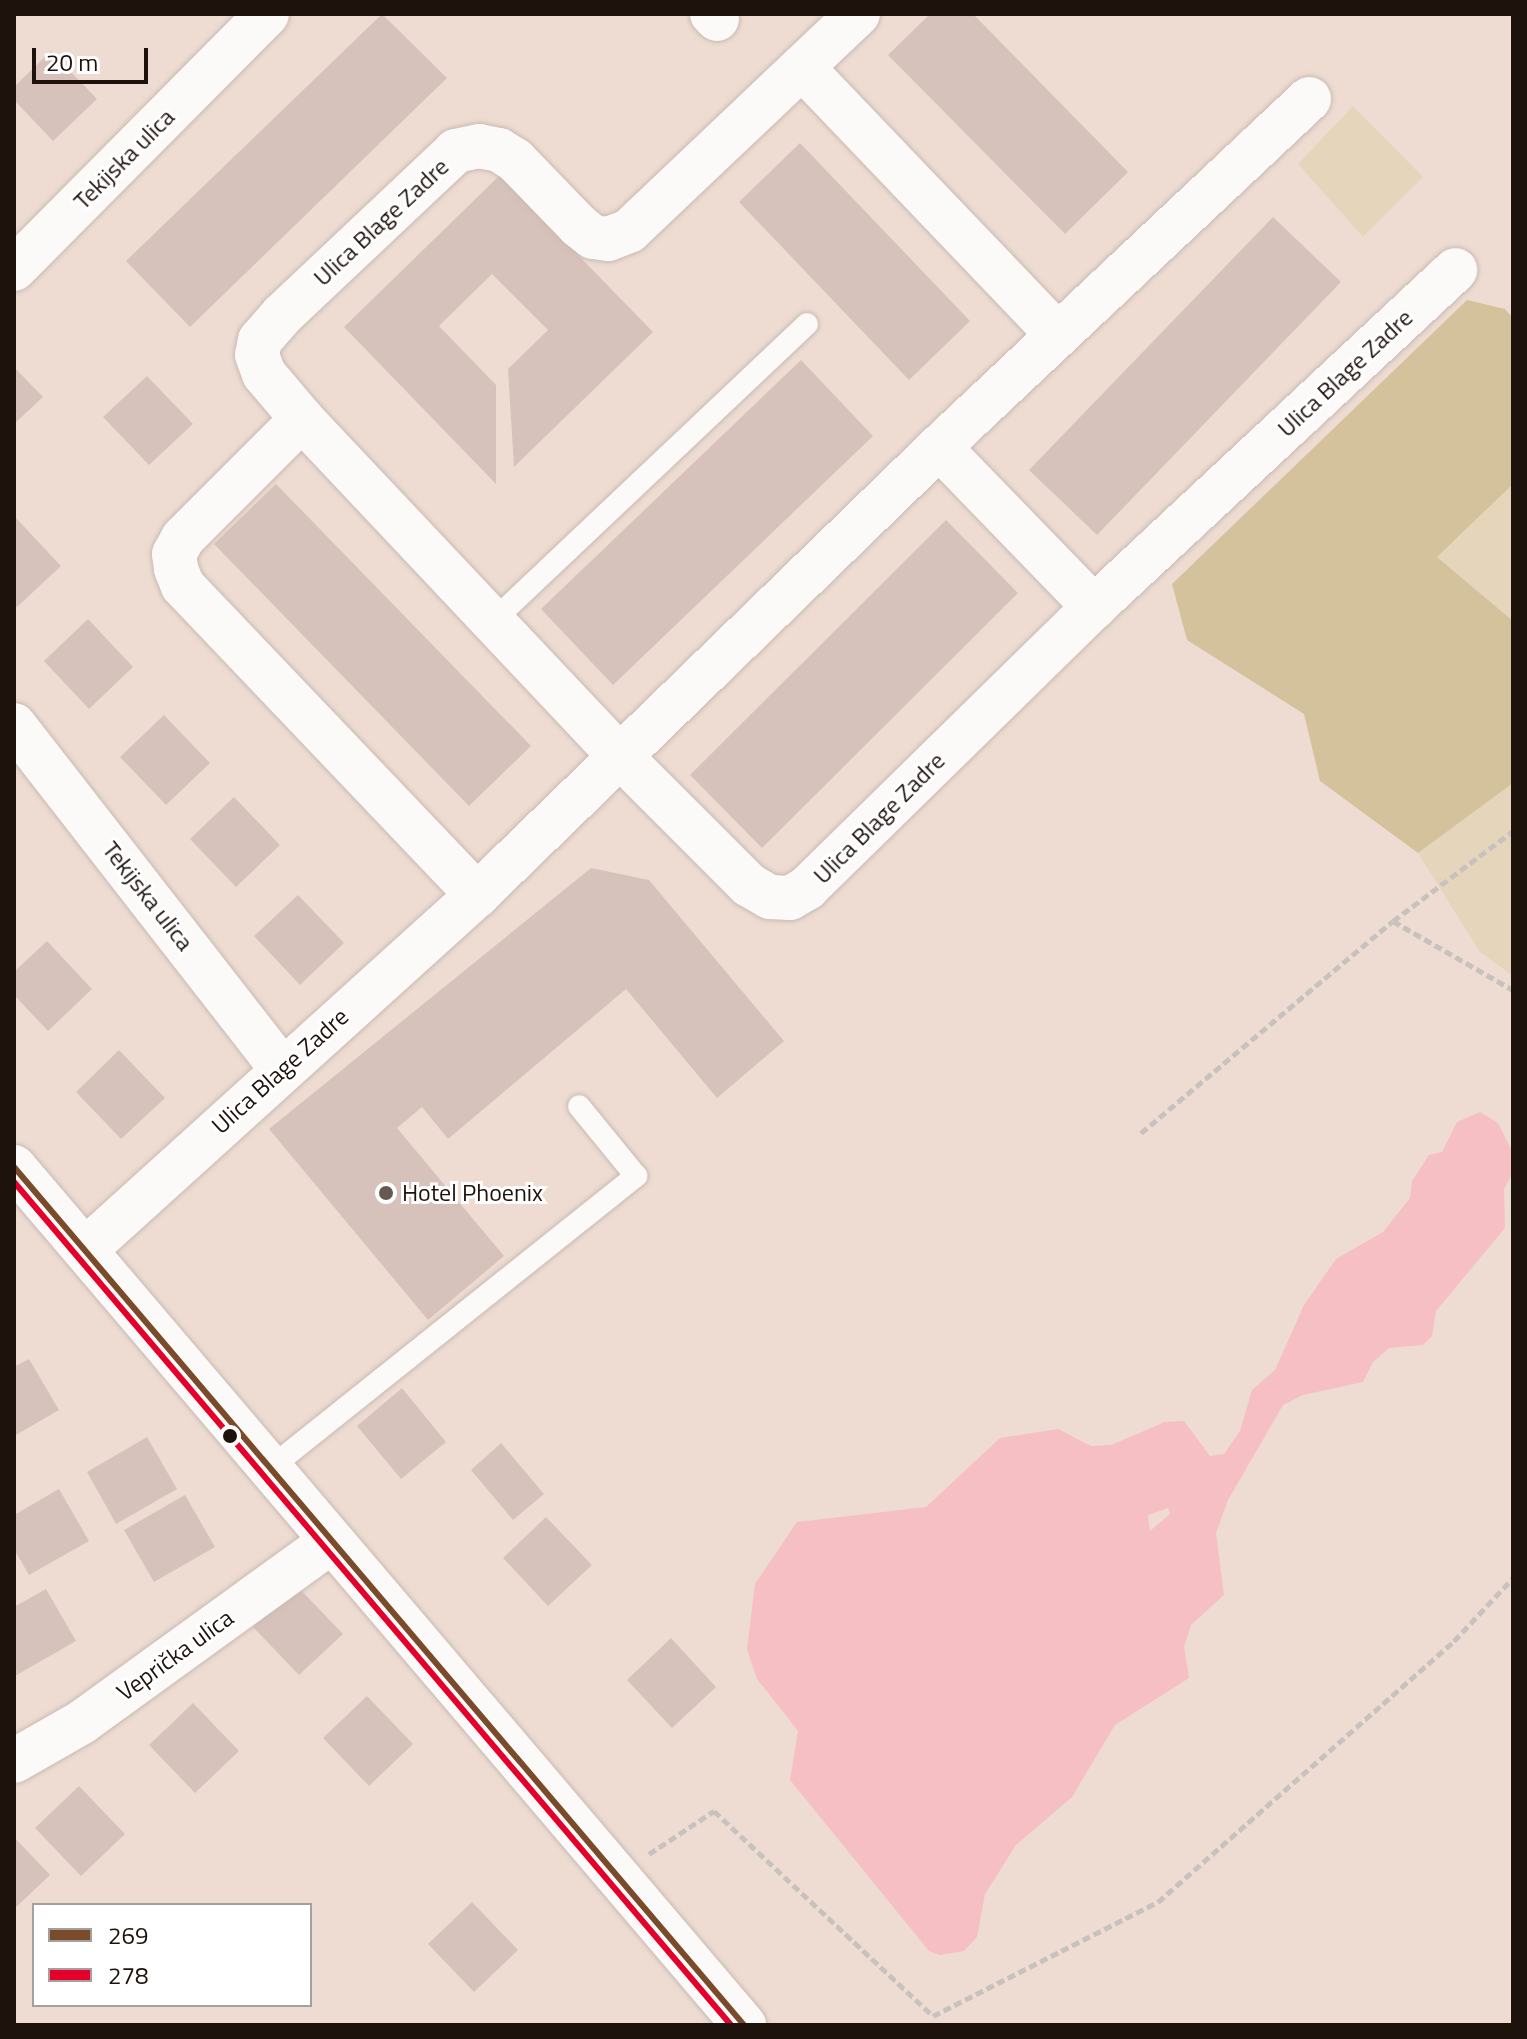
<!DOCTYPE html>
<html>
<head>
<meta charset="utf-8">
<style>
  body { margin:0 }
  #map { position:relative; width:1527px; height:2039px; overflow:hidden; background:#eedcd2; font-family:"Titillium Web",sans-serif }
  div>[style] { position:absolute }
  .green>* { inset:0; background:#e5d5bb }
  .forest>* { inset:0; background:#d4c29c }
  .water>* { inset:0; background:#f5bfc4 }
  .building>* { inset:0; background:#d6c2bb }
  .path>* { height:5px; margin-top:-2.5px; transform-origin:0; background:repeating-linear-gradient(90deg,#c8c2be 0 8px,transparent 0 12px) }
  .roads { filter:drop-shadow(0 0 2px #c8bab2) drop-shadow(0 0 2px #c8bab2) }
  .lane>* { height:22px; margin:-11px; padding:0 11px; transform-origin:11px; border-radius:11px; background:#fcfaf8 }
  .street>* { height:44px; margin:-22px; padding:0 22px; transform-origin:22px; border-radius:22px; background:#fcfaf8 }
  .secondary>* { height:44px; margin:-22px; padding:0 22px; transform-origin:22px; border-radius:22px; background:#fcfaf8 }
  .bus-1>* { height:6px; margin:-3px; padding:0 3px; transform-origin:3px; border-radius:3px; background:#7a4b2a }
  .bus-2>* { height:6px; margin:-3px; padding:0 3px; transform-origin:3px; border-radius:3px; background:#e4002b }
  .dots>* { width:22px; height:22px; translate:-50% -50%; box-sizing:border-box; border:4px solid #fff; border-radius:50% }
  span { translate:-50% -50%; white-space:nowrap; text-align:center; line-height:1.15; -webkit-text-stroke:6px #fff; paint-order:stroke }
  .street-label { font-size:24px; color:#1e120c }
  .poi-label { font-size:24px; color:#1e120c }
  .left { translate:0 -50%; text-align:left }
  .frame { position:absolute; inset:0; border:16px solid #1e120c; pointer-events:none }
  .legend { position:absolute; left:32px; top:1903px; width:280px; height:104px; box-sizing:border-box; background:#fff; border:2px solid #a5a09e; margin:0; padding:10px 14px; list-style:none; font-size:24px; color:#1e120c }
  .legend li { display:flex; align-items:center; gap:16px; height:40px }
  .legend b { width:40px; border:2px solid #a5a09e }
  .scale { position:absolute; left:32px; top:48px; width:116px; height:36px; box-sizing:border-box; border:4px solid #1e120c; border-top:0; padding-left:10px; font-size:24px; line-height:28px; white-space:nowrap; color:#1e120c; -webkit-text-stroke:6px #fff; paint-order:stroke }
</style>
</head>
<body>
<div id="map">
  <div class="green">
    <i style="clip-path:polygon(1353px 106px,1423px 177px,1363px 237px,1298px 164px)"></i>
    <i style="clip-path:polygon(1513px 484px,1513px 621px,1437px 557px)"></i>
    <i style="clip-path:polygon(1513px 783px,1513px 976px,1480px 952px,1418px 853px)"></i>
  </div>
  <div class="forest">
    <i style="clip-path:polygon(1467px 300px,1505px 309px,1513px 318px,1513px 484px,1437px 557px,1513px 621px,1513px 783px,1418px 853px,1320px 781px,1304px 714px,1187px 640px,1172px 584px)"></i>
  </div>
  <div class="water">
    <i style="clip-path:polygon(evenodd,1480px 1112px,1498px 1123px,1513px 1153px,1513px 1172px,1504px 1189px,1505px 1228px,1436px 1311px,1432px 1336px,1423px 1345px,1389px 1348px,1373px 1362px,1363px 1382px,1303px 1395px,1283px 1405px,1228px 1500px,1216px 1533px,1224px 1595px,1191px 1625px,1184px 1647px,1189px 1678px,1115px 1725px,1072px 1797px,1016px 1845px,985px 1894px,977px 1937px,964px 1951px,940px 1955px,929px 1951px,790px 1780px,798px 1731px,757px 1679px,747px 1649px,755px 1584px,797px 1522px,926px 1507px,1000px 1438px,1058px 1429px,1091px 1446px,1111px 1445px,1165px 1422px,1184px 1421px,1210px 1456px,1224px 1454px,1240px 1431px,1252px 1390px,1275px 1370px,1304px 1305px,1336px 1259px,1383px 1232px,1410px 1198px,1412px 1181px,1429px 1155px,1442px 1152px,1457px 1122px,1480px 1112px,1168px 1508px,1170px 1514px,1150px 1531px,1148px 1515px,1168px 1508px)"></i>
  </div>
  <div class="building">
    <i style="clip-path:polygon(382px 14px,447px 78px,190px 327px,126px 261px)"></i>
    <i style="clip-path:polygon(930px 14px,973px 14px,1128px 172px,1065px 234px,888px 55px)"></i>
    <i style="clip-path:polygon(51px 51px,97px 99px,53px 141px,14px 100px,14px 87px)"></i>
    <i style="clip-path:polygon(800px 143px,970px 321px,909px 380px,739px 202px)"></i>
    <i style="clip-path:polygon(500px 175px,653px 332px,514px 467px,508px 369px,548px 330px,492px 274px,439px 326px,496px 385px,496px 484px,344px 327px)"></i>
    <i style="clip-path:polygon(1273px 217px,1341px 282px,1097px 535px,1029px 470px)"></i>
    <i style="clip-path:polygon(801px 360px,873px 436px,613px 685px,541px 609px)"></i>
    <i style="clip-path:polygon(14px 367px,43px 397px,14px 424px)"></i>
    <i style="clip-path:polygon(147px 376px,193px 424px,149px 465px,103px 417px)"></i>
    <i style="clip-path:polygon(276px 484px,531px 746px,469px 806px,214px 544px)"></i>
    <i style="clip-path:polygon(16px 518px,61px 566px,17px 607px,14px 604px)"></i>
    <i style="clip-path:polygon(946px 520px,1018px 593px,762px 848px,690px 775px)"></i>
    <i style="clip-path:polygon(88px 619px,133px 667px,89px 709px,44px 661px)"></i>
    <i style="clip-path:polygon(164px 715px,210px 763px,166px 805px,120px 757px)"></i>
    <i style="clip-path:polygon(234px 797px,280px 845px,236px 887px,190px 839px)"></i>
    <i style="clip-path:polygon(591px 868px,649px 880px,784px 1041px,717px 1098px,626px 989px,448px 1139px,422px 1107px,397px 1128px,504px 1256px,428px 1320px,269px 1129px)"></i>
    <i style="clip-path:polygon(298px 895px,344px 943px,300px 985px,254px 936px)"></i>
    <i style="clip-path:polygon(47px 941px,92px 989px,48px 1031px,14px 995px,14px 972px)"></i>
    <i style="clip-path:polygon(119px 1050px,165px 1098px,121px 1139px,76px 1092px)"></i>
    <i style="clip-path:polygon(29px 1359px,59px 1410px,14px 1436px,14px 1367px)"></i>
    <i style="clip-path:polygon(402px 1388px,446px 1442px,401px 1479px,357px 1426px)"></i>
    <i style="clip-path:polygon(147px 1437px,177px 1489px,116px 1524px,87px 1472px)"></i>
    <i style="clip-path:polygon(501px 1443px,544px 1494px,513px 1520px,471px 1470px)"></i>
    <i style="clip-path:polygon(59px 1489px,89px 1541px,29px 1575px,14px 1549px,14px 1515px)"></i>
    <i style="clip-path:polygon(185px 1495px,215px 1547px,154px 1582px,124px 1530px)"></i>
    <i style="clip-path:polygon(546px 1517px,592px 1565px,548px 1606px,503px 1558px)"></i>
    <i style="clip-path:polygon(297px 1586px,343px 1634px,299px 1675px,253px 1627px)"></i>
    <i style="clip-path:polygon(46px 1589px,76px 1641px,15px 1676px,14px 1607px)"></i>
    <i style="clip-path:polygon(671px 1638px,716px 1687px,672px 1728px,627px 1680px)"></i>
    <i style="clip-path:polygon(367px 1696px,413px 1744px,369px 1786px,323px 1738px)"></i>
    <i style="clip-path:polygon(193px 1703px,239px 1751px,195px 1793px,149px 1745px)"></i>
    <i style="clip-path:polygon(79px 1786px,125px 1834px,81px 1876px,35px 1828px)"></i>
    <i style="clip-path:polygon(14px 1837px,50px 1875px,14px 1909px)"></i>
    <i style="clip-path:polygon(472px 1902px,518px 1950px,474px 1992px,428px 1944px)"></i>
  </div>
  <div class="path">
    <i style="left:1393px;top:921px;width:150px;rotate:-36.9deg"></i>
    <i style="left:1141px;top:1133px;width:329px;rotate:-40.1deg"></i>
    <i style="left:1393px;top:921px;width:138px;rotate:29.9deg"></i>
    <i style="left:649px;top:1854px;width:78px;rotate:-33.5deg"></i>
    <i style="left:714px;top:1811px;width:300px;rotate:43.1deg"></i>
    <i style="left:933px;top:2016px;width:252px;rotate:-26.9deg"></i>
    <i style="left:1158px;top:1902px;width:395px;rotate:-41.4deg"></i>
    <i style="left:1454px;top:1641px;width:86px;rotate:-46.9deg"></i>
  </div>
  <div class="roads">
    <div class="lane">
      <i style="left:493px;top:621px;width:432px;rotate:-43.4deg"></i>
      <i style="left:269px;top:1469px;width:470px;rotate:-38.6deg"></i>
      <i style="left:636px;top:1176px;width:90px;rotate:-129.2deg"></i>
    </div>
    <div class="street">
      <i style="left:712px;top:14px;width:7px;rotate:45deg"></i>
      <i style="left:802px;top:67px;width:77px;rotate:-43.4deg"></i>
      <i style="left:14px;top:269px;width:359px;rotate:-45.2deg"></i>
      <i style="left:1057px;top:334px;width:369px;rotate:-133.7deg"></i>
      <i style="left:802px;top:67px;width:238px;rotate:136.5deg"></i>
      <i style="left:629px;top:231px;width:22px;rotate:159deg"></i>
      <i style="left:608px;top:239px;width:15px;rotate:-172deg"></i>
      <i style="left:593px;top:237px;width:18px;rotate:-142deg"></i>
      <i style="left:579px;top:226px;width:92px;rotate:-134.1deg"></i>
      <i style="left:515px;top:160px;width:19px;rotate:-148deg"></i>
      <i style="left:499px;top:150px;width:20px;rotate:-169deg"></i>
      <i style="left:479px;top:146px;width:24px;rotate:168deg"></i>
      <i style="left:456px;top:151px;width:239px;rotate:136.7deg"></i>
      <i style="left:282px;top:315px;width:33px;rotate:131deg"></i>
      <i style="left:260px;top:340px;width:15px;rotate:101deg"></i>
      <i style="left:257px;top:355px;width:20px;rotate:70deg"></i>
      <i style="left:264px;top:374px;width:59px;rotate:49.8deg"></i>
      <i style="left:302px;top:419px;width:462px;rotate:46.7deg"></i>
      <i style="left:619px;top:755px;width:184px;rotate:45deg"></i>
      <i style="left:749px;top:885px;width:24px;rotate:30deg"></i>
      <i style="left:770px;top:897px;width:20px;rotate:3deg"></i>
      <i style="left:790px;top:898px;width:20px;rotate:-30deg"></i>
      <i style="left:807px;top:888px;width:402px;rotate:-44.4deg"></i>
      <i style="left:1094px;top:607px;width:494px;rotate:-43deg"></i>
      <i style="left:302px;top:419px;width:168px;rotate:135deg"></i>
      <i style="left:183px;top:538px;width:18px;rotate:119deg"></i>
      <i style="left:174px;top:554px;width:15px;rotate:82deg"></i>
      <i style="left:176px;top:569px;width:18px;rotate:68deg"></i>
      <i style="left:183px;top:586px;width:427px;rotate:46.4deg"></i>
      <i style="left:939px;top:447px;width:223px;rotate:45.9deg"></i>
      <i style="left:14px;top:725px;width:435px;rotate:52.1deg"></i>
      <i style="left:85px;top:1250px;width:529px;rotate:-42.16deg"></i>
      <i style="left:477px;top:895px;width:644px;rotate:-44.12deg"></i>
      <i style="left:939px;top:447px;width:508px;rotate:-43.24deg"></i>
      <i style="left:14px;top:1761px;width:78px;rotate:-29.8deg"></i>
      <i style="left:82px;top:1722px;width:307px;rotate:-35.9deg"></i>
    </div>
    <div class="secondary">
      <i style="left:14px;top:1167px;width:1127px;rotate:49.61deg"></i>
    </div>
  </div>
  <div class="bus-1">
    <i style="left:14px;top:1167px;width:1127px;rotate:49.61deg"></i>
  </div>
  <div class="bus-2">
    <i style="left:14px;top:1182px;width:1107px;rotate:49.62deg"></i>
  </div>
  <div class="dots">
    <i style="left:386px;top:1193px;background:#675951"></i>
    <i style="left:230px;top:1436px;background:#1e120c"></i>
  </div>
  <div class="street-label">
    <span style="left:124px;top:159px;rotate:-45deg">Tekijska ulica</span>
    <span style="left:381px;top:222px;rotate:-43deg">Ulica Blage Zadre</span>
    <span style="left:1345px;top:373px;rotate:-43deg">Ulica Blage Zadre</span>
    <span style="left:879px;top:818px;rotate:-45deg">Ulica Blage Zadre</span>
    <span style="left:148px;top:896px;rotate:52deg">Tekijska ulica</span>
    <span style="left:280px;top:1071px;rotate:-42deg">Ulica Blage Zadre</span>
    <span style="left:175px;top:1655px;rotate:-36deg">Veprička ulica</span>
  </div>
  <div class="poi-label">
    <span class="left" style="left:402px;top:1193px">Hotel Phoenix</span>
  </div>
  <div class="frame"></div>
  <ul class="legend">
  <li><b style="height:10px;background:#7a4b2a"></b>269</li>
  <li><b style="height:10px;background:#e4002b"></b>278</li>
  </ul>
  <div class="scale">20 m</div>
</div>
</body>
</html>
